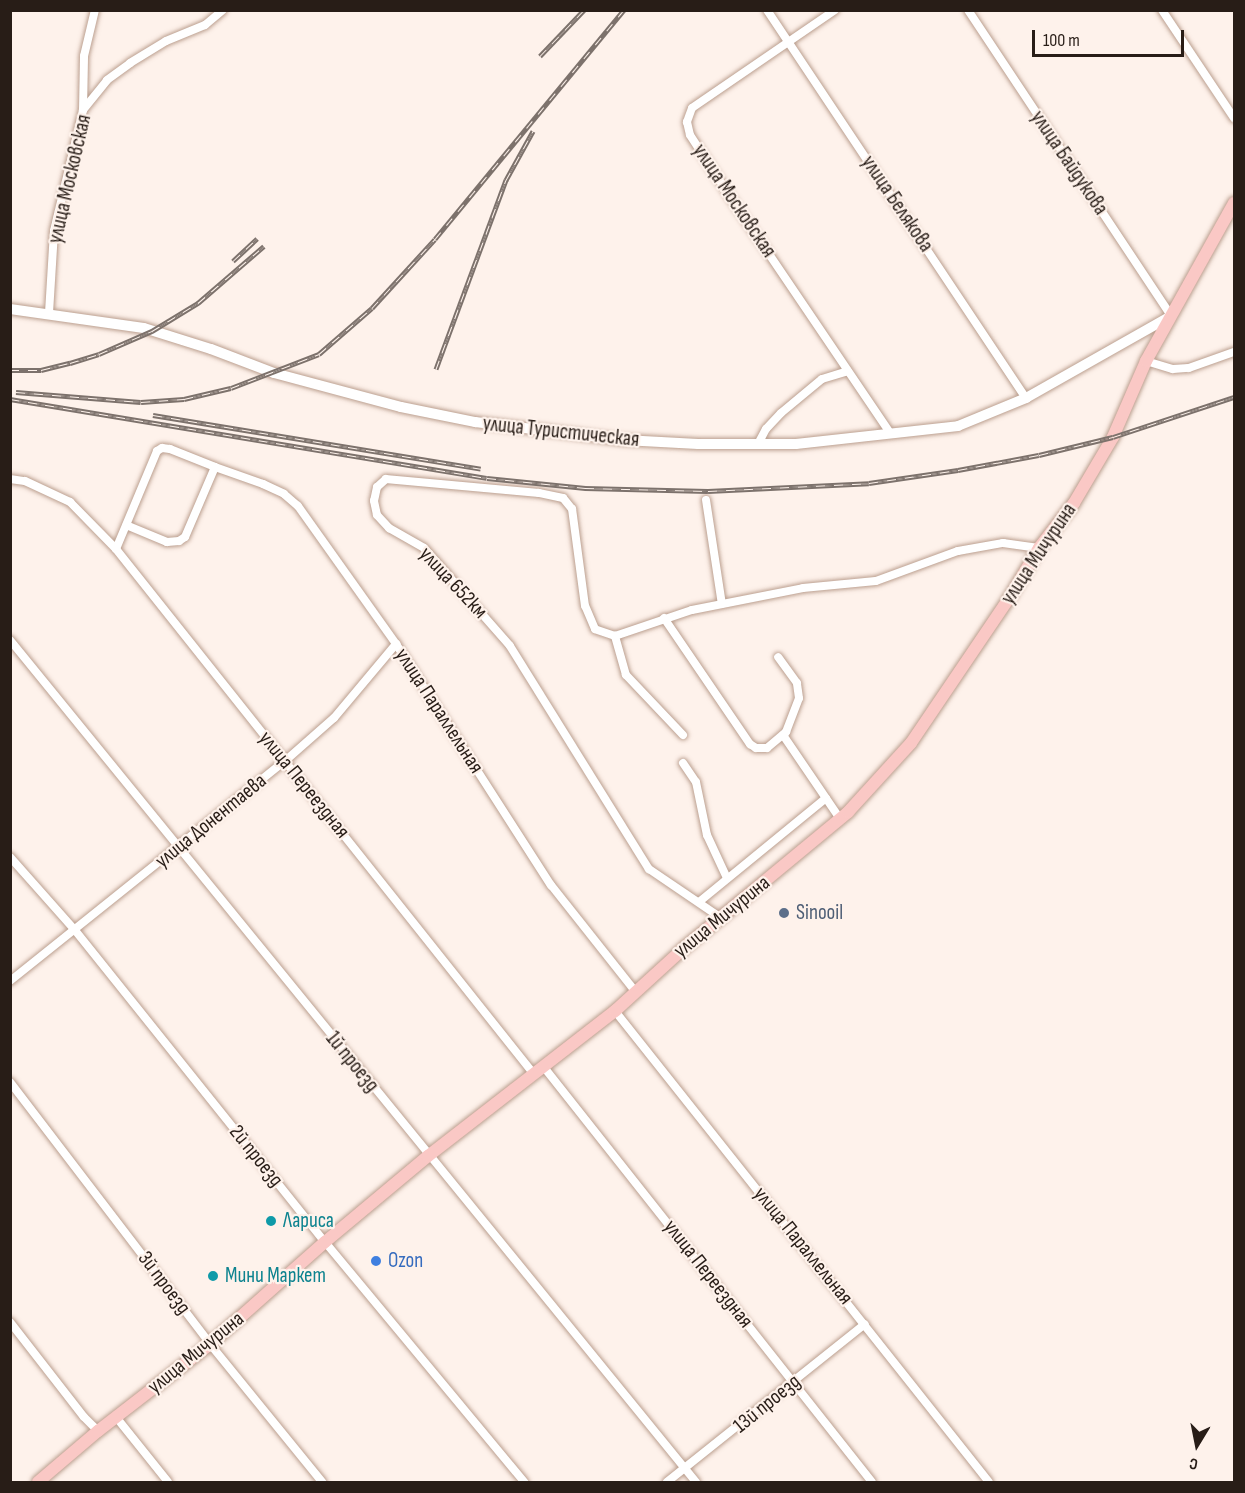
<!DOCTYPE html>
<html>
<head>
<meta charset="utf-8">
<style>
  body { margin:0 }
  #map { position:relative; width:1245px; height:1493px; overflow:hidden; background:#fef2eb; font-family:"Sofia Sans Condensed",sans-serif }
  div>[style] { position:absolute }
  .roads { filter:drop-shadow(0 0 2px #bb9f8f) drop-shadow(0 0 2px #bb9f8f) }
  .minor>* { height:8px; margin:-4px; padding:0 4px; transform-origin:4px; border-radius:4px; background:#fff }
  .tertiary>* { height:10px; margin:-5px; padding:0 5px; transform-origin:5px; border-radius:5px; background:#fff }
  .primary>* { height:12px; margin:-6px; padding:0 6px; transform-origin:6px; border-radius:6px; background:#fac8c5 }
  .rail>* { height:5px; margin-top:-2.5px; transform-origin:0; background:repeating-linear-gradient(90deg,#fef2eb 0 9px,#7d726c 0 18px); box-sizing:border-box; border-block:2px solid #7d726c }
  .dots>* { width:16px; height:16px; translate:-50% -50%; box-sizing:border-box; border:3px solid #fef2eb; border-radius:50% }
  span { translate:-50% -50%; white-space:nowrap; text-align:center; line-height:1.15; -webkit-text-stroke:4.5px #fef2eb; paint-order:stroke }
  .street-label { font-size:21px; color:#281d17 }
  .service-label { font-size:21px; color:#4e5e75 }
  .left { translate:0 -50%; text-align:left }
  .culture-label { font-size:21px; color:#0d838f }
  .shop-label { font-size:21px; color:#366cbe }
  .frame { position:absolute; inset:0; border:12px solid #281d17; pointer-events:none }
  .north { position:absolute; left:1167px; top:1415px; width:60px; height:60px; -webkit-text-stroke:4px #fef2eb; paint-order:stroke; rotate:190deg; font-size:16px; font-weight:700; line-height:24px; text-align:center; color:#281d17 }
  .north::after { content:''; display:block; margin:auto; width:21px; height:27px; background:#281d17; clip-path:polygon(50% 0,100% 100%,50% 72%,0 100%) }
  .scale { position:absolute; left:1032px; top:30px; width:152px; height:27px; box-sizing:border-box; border:3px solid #281d17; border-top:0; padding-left:8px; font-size:18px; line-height:21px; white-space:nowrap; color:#281d17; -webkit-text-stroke:4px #fef2eb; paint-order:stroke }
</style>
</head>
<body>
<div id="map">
  <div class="roads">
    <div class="minor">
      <i style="left:767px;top:10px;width:467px;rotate:56.3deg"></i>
      <i style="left:835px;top:10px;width:173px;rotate:145.6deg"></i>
      <i style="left:692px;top:108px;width:15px;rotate:110deg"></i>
      <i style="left:687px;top:122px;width:13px;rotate:77deg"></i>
      <i style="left:690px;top:135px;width:68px;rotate:57deg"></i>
      <i style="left:727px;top:192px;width:291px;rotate:55.9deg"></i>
      <i style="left:968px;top:10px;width:367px;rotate:56.4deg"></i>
      <i style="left:1162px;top:10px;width:130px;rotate:56.3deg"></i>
      <i style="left:83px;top:110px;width:54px;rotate:-88.9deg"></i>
      <i style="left:84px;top:56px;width:47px;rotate:-76.6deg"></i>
      <i style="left:49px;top:313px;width:82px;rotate:-86.5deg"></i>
      <i style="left:54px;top:231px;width:124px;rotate:-76.5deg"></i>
      <i style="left:83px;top:110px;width:38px;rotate:-51deg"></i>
      <i style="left:107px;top:80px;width:29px;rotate:-36deg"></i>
      <i style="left:130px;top:63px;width:42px;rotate:-31.4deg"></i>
      <i style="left:166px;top:41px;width:42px;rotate:-22.3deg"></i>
      <i style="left:205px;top:25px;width:23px;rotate:-40deg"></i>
      <i style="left:1146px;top:361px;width:28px;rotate:17deg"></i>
      <i style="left:1173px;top:369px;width:16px;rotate:-4deg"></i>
      <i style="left:1189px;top:368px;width:48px;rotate:-19.6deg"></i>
      <i style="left:758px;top:444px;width:17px;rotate:-62deg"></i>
      <i style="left:766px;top:429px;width:22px;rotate:-47deg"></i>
      <i style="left:781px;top:413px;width:53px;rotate:-39.7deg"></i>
      <i style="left:822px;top:379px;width:27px;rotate:-17deg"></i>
      <i style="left:215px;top:467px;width:51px;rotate:19.5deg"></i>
      <i style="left:263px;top:484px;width:23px;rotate:25deg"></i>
      <i style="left:284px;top:494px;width:18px;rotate:41deg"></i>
      <i style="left:298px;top:506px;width:169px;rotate:54.6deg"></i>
      <i style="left:396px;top:644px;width:287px;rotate:57.3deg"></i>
      <i style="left:551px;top:885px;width:135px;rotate:51.6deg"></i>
      <i style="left:10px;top:479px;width:15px;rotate:8deg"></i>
      <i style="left:25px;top:481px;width:50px;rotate:25deg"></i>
      <i style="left:70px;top:502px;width:66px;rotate:45.6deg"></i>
      <i style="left:116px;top:549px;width:670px;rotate:51.49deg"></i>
      <i style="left:706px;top:500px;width:105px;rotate:81.3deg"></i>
      <i style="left:116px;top:549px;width:106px;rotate:-67.3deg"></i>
      <i style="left:157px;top:451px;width:6px;rotate:-31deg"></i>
      <i style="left:162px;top:448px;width:8px;rotate:7deg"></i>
      <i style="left:170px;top:449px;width:48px;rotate:21.8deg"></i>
      <i style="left:215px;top:467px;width:76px;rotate:113.2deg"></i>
      <i style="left:185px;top:537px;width:7px;rotate:146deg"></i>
      <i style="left:179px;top:541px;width:12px;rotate:175deg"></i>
      <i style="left:167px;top:542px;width:44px;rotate:-157.5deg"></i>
      <i style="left:664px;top:618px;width:153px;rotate:55.7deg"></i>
      <i style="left:750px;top:744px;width:7px;rotate:34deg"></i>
      <i style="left:756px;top:748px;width:11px"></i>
      <i style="left:767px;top:748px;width:25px;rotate:-40deg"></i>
      <i style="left:786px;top:732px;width:36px;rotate:-69deg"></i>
      <i style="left:799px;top:698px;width:15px;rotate:-98deg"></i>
      <i style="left:797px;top:683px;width:32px;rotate:-126deg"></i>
      <i style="left:615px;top:636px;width:21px;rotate:-161deg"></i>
      <i style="left:595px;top:629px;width:25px;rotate:-113deg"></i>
      <i style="left:585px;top:606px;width:98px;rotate:-97.6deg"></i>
      <i style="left:572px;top:509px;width:14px;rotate:-129deg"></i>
      <i style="left:563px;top:498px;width:25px;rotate:-168deg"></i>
      <i style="left:539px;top:493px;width:154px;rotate:-174.8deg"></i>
      <i style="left:386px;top:479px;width:12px;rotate:138deg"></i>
      <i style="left:377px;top:487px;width:14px;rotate:102deg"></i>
      <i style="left:374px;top:501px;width:14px;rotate:78deg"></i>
      <i style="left:377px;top:515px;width:18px;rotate:47deg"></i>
      <i style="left:389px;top:528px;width:40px;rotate:29.7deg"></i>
      <i style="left:424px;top:548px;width:130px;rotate:48.7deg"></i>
      <i style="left:510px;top:646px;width:263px;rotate:58.1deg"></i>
      <i style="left:649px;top:869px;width:87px;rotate:34.2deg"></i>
      <i style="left:10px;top:640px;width:1086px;rotate:50.83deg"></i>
      <i style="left:683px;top:735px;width:83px;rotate:-133.5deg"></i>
      <i style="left:626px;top:675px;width:41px;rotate:-105.8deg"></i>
      <i style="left:615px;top:636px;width:81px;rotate:-18.7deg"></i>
      <i style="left:692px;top:610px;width:113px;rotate:-11.2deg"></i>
      <i style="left:803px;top:588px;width:73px;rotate:-5.5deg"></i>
      <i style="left:876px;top:581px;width:87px;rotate:-20.1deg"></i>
      <i style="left:958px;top:551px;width:46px;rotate:-10.1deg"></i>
      <i style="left:1003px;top:543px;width:36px;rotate:8deg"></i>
      <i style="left:783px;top:735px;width:102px;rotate:55.8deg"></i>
      <i style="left:683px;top:763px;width:23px;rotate:56deg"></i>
      <i style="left:696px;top:782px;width:54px;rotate:78.3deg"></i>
      <i style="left:707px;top:835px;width:47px;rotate:65.1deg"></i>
      <i style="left:10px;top:857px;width:96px;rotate:48.4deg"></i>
      <i style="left:74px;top:929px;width:401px;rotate:51.3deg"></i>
      <i style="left:325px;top:1242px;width:312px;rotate:50.3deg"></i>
      <i style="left:699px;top:902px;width:164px;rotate:-39.3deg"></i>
      <i style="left:10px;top:981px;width:352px;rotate:-38.7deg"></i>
      <i style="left:285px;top:761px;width:65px;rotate:-41.3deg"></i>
      <i style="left:334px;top:718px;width:97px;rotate:-50deg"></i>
      <i style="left:615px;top:1011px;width:601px;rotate:51.55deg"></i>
      <i style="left:543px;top:1066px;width:530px;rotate:51.66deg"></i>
      <i style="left:10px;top:1082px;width:330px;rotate:52.6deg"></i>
      <i style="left:210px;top:1344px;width:178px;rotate:50.9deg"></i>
      <i style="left:10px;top:1322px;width:120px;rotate:52.1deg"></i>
      <i style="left:84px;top:1417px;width:20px;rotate:45deg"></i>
      <i style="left:116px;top:1417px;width:83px;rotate:51.3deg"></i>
      <i style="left:667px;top:1482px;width:253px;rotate:-38.6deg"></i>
    </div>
    <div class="tertiary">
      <i style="left:10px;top:309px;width:135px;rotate:8.1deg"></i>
      <i style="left:144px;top:328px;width:70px;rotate:17.4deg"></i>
      <i style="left:211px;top:349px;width:67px;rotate:20.9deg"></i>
      <i style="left:274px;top:373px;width:131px;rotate:15deg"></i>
      <i style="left:401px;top:407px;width:76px;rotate:11.5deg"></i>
      <i style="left:475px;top:422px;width:150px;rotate:6.9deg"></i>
      <i style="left:624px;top:440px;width:74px;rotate:3.1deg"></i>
      <i style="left:698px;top:444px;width:98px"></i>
      <i style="left:796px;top:444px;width:163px;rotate:-6.3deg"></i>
      <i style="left:958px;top:426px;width:74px;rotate:-22.4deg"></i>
      <i style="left:1026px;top:398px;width:167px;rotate:-29.5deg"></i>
    </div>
    <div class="primary">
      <i style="left:38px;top:1482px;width:79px;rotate:-40.4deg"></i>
      <i style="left:98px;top:1431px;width:142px;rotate:-37.8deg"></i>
      <i style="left:210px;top:1344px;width:154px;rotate:-41.6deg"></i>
      <i style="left:325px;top:1242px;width:134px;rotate:-39.9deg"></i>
      <i style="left:428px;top:1156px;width:237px;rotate:-37.8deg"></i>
      <i style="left:615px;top:1011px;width:95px;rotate:-42.4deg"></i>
      <i style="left:685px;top:947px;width:212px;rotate:-39.6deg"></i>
      <i style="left:848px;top:812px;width:93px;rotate:-47.6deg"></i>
      <i style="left:911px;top:743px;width:173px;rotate:-55.9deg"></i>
      <i style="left:1008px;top:600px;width:61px;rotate:-59.2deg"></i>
      <i style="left:1039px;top:548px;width:57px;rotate:-52.1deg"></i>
      <i style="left:1074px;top:503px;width:77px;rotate:-59.4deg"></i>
      <i style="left:1113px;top:437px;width:83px;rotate:-66.5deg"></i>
      <i style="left:1146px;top:361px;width:181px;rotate:-60.9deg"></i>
    </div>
  </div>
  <div class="rail">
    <i style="left:540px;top:56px;width:64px;rotate:-46.3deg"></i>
    <i style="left:233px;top:261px;width:33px;rotate:-43deg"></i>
    <i style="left:436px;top:369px;width:202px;rotate:-69.7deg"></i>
    <i style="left:506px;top:180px;width:56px;rotate:-61.1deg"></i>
    <i style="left:10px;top:370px;width:31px"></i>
    <i style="left:41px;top:370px;width:30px;rotate:-14deg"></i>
    <i style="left:70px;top:363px;width:30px;rotate:-17deg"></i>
    <i style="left:99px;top:354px;width:58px;rotate:-23.5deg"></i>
    <i style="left:152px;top:331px;width:54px;rotate:-31.3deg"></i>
    <i style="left:198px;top:303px;width:87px;rotate:-40.8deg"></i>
    <i style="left:16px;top:392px;width:125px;rotate:4.6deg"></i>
    <i style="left:141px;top:402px;width:43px;rotate:-4deg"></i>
    <i style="left:184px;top:399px;width:48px;rotate:-13.2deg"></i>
    <i style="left:231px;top:388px;width:94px;rotate:-21.1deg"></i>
    <i style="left:319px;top:354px;width:70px;rotate:-41deg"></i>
    <i style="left:372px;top:308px;width:93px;rotate:-47.6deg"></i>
    <i style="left:435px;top:239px;width:297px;rotate:-50.5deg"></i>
    <i style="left:10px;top:399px;width:483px;rotate:9.4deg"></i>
    <i style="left:487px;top:478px;width:99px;rotate:5.8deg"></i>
    <i style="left:585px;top:488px;width:123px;rotate:1.4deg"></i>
    <i style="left:708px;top:491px;width:161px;rotate:-2.8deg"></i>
    <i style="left:869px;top:483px;width:90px;rotate:-8.3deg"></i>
    <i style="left:958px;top:470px;width:82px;rotate:-10.5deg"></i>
    <i style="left:1039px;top:455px;width:76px;rotate:-13.7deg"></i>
    <i style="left:1113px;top:437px;width:127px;rotate:-18.3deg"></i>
    <i style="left:153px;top:415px;width:332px;rotate:9.3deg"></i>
  </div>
  <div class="dots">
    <i style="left:784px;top:913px;background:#5c6f8a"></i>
    <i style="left:271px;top:1221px;background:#0f9aa8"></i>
    <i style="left:376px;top:1261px;background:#3f7fe0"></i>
    <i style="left:213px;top:1276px;background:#0f9aa8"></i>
  </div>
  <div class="street-label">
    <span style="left:1069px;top:163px;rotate:56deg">улица Байдукова</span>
    <span style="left:70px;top:179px;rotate:-77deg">улица Московская</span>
    <span style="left:734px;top:201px;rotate:56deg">улица Московская</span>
    <span style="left:897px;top:204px;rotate:56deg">улица Белякова</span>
    <span style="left:561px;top:432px;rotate:6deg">улица Туристическая</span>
    <span style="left:1039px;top:554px;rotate:-56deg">улица Мичурина</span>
    <span style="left:453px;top:583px;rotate:47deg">улица 652км</span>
    <span style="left:439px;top:711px;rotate:57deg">улица Параллельная</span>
    <span style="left:304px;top:785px;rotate:51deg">улица Переездная</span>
    <span style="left:211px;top:821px;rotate:-39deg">улица Донентаева</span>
    <span style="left:722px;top:917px;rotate:-39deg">улица Мичурина</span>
    <span style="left:352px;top:1062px;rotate:51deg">1й проезд</span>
    <span style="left:256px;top:1156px;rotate:51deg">2й проезд</span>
    <span style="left:803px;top:1246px;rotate:51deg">улица Параллельная</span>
    <span style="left:708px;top:1274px;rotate:52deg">улица Переездная</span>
    <span style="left:164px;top:1283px;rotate:53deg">3й проезд</span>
    <span style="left:196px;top:1353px;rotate:-39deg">улица Мичурина</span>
    <span style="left:767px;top:1404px;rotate:-39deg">13й проезд</span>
  </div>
  <div class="service-label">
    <span class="left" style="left:796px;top:913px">Sinooil</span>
  </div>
  <div class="culture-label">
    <span class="left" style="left:283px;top:1221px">Лариса</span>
    <span class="left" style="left:225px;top:1276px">Мини Маркет</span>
  </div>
  <div class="shop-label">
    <span class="left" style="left:388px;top:1261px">Ozon</span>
  </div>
  <div class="frame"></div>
  <div class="north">С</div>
  <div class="scale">100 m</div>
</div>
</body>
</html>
